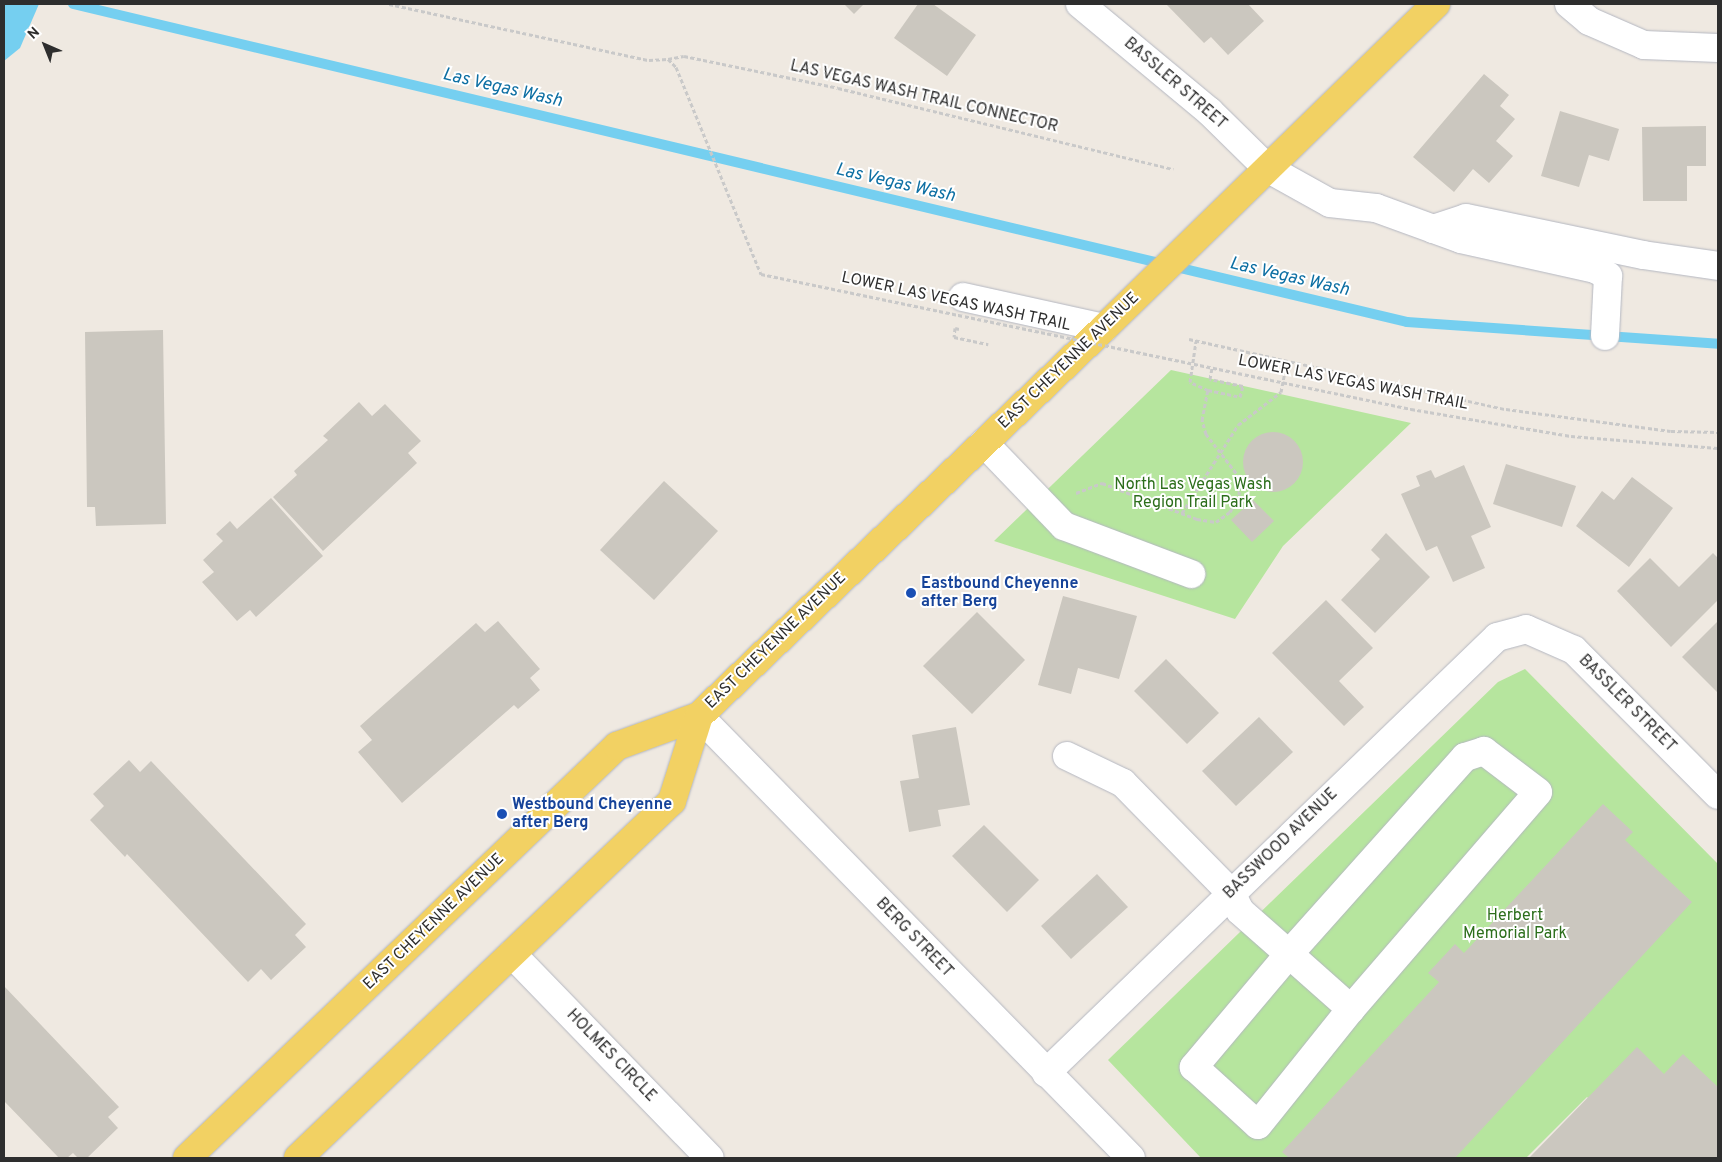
<!DOCTYPE html>
<html>
<head>
<meta charset="utf-8">
<style>
  body { margin:0 }
  #map { position:relative; width:1722px; height:1162px; overflow:hidden; background:#efe9e1; font-family:Overpass,sans-serif }
  div>[style] { position:absolute }
  .green>* { inset:0; background:#b6e59e }
  .water>* { inset:0; background:#75cff0 }
  .stream>* { height:10px; margin:-5px; padding:0 5px; transform-origin:5px; border-radius:5px; background:#75cff0 }
  .building>* { inset:0; background:#cbc7bf }
  .round { border-radius:50% }
  .path>* { height:3px; margin-top:-1.5px; transform-origin:0; background:repeating-linear-gradient(90deg,#c9c9c9 0 4px,transparent 0 6.5px) }
  .roads { filter:drop-shadow(0 0 1px #b4b7c1) drop-shadow(0 0 1px #b4b7c1) }
  .minor>* { height:28px; margin:-14px; padding:0 14px; transform-origin:14px; border-radius:14px; background:#fff }
  .major>* { height:28px; margin:-14px; padding:0 14px; transform-origin:14px; border-radius:14px; background:#f2d163 }
  .path-bridge>* { height:3px; margin-top:-1.5px; transform-origin:0; background:repeating-linear-gradient(90deg,#c9c9c9 0 4px,transparent 0 6.5px) }
  .dots>* { width:14px; height:14px; translate:-50% -50%; box-sizing:border-box; border:2px solid #fff; border-radius:50% }
  span { translate:-50% -50%; white-space:nowrap; text-align:center; line-height:1.15; -webkit-text-stroke:4px #fff; paint-order:stroke }
  .street-label { font-size:16px; color:#2e2e2e }
  .park-label { font-size:16px; color:#2c6e1b }
  .transit-label { font-size:16px; color:#164399; font-weight:700 }
  .left { translate:0 -50%; text-align:left }
  .water-label { font-size:18px; color:#0d6fa3; font-style:italic }
  .frame { position:absolute; inset:0; border:5px solid #2e2e2e; pointer-events:none }
  .north { position:absolute; left:20px; top:20px; width:50px; height:50px; -webkit-text-stroke:4px #fff; paint-order:stroke; rotate:316deg; font-size:14px; font-weight:700; line-height:20px; text-align:center; color:#2e2e2e }
  .north::after { content:''; display:block; margin:auto; width:18px; height:22px; background:#2e2e2e; clip-path:polygon(50% 0,100% 100%,50% 72%,0 100%) }
</style>
</head>
<body>
<div id="map">
  <div class="green">
    <i style="clip-path:polygon(1171px 370px,1411px 423px,1283px 546px,1235px 619px,994px 541px)"></i>
    <i style="clip-path:polygon(1525px 669px,1718px 864px,1718px 1158px,1649px 1158px,1587px 1097px,1526px 1158px,1201px 1158px,1108px 1060px,1498px 682px)"></i>
  </div>
  <div class="water">
    <i style="clip-path:polygon(4px 4px,39px 4px,20px 48px,4px 61px)"></i>
  </div>
  <div class="stream">
    <i style="left:73px;top:4px;width:1371px;rotate:13.41deg"></i>
    <i style="left:1407px;top:322px;width:312px;rotate:4deg"></i>
  </div>
  <div class="building">
    <i style="clip-path:polygon(844px 4px,864px 4px,854px 14px)"></i>
    <i style="clip-path:polygon(918px 4px,933px 4px,976px 35px,947px 76px,894px 38px)"></i>
    <i style="clip-path:polygon(1166px 4px,1248px 4px,1264px 21px,1228px 55px,1211px 37px,1204px 43px)"></i>
    <i style="clip-path:polygon(1484px 74px,1509px 95px,1500px 106px,1515px 119px,1496px 141px,1513px 156px,1489px 183px,1473px 169px,1454px 192px,1413px 157px)"></i>
    <i style="clip-path:polygon(1560px 111px,1619px 129px,1609px 161px,1589px 155px,1579px 187px,1541px 176px)"></i>
    <i style="clip-path:polygon(1706px 126px,1706px 166px,1687px 166px,1687px 201px,1643px 201px,1642px 127px)"></i>
    <i style="clip-path:polygon(163px 330px,166px 524px,96px 526px,95px 507px,87px 507px,85px 332px)"></i>
    <i style="clip-path:polygon(359px 402px,372px 416px,385px 404px,421px 441px,408px 453px,417px 463px,323px 551px,273px 497px,297px 475px,294px 471px,328px 440px,323px 436px)"></i>
    <i class="round" style="left:1243px;top:432px;width:60px;height:60px"></i>
    <i style="clip-path:polygon(1506px 464px,1576px 486px,1562px 527px,1493px 504px)"></i>
    <i style="clip-path:polygon(1464px 465px,1491px 527px,1471px 536px,1485px 568px,1453px 582px,1437px 546px,1426px 551px,1401px 494px,1420px 486px,1416px 476px,1431px 470px,1435px 478px)"></i>
    <i style="clip-path:polygon(1632px 477px,1673px 508px,1629px 567px,1576px 526px,1602px 491px,1614px 500px)"></i>
    <i style="clip-path:polygon(664px 481px,718px 531px,654px 600px,600px 550px)"></i>
    <i style="clip-path:polygon(271px 498px,323px 556px,256px 617px,250px 610px,237px 621px,202px 582px,214px 572px,203px 560px,223px 541px,216px 534px,230px 521px,237px 529px)"></i>
    <i style="clip-path:polygon(1253px 500px,1274px 521px,1252px 542px,1231px 520px)"></i>
    <i style="clip-path:polygon(1386px 533px,1430px 577px,1375px 633px,1341px 600px,1380px 559px,1371px 550px)"></i>
    <i style="clip-path:polygon(1713px 553px,1718px 558px,1718px 600px,1671px 647px,1617px 591px,1650px 558px,1679px 587px)"></i>
    <i style="clip-path:polygon(1063px 596px,1137px 616px,1119px 679px,1078px 668px,1071px 694px,1038px 685px)"></i>
    <i style="clip-path:polygon(1326px 600px,1373px 648px,1339px 681px,1364px 707px,1344px 726px,1272px 653px)"></i>
    <i style="clip-path:polygon(977px 612px,1025px 660px,972px 714px,923px 666px)"></i>
    <i style="clip-path:polygon(498px 621px,540px 669px,530px 678px,540px 690px,518px 709px,514px 705px,402px 803px,358px 752px,372px 740px,360px 726px,476px 623px,485px 632px)"></i>
    <i style="clip-path:polygon(1718px 621px,1718px 693px,1682px 657px)"></i>
    <i style="clip-path:polygon(1166px 659px,1219px 713px,1187px 744px,1134px 691px)"></i>
    <i style="clip-path:polygon(1259px 717px,1293px 752px,1236px 806px,1202px 771px)"></i>
    <i style="clip-path:polygon(956px 727px,970px 805px,938px 810px,941px 826px,909px 832px,900px 781px,919px 778px,912px 735px)"></i>
    <i style="clip-path:polygon(129px 760px,140px 772px,151px 761px,306px 924px,295px 935px,306px 947px,271px 980px,261px 969px,248px 982px,127px 854px,125px 857px,90px 820px,104px 806px,93px 794px)"></i>
    <i style="clip-path:polygon(1603px 804px,1633px 832px,1625px 840px,1692px 902px,1455px 1158px,1289px 1158px,1282px 1152px,1439px 982px,1428px 973px,1455px 944px,1464px 953px)"></i>
    <i style="clip-path:polygon(984px 825px,1039px 880px,1007px 912px,952px 856px)"></i>
    <i style="clip-path:polygon(1097px 874px,1128px 907px,1071px 959px,1041px 926px)"></i>
    <i style="clip-path:polygon(4px 986px,119px 1107px,108px 1117px,118px 1128px,87px 1158px,78px 1158px,73px 1153px,67px 1158px,59px 1158px,4px 1101px)"></i>
    <i style="clip-path:polygon(1637px 1047px,1664px 1074px,1683px 1054px,1718px 1087px,1718px 1158px,1529px 1158px)"></i>
  </div>
  <div class="path">
    <i style="left:389px;top:4px;width:266px;rotate:12.2deg"></i>
    <i style="left:649px;top:60px;width:19px;rotate:-3deg"></i>
    <i style="left:668px;top:59px;width:11px;rotate:45deg"></i>
    <i style="left:668px;top:59px;width:16px;rotate:-11deg"></i>
    <i style="left:684px;top:56px;width:157px;rotate:11.7deg"></i>
    <i style="left:838px;top:88px;width:345px;rotate:13.6deg"></i>
    <i style="left:959px;top:329px;width:4px;rotate:-166deg"></i>
    <i style="left:955px;top:328px;width:9px;rotate:96deg"></i>
    <i style="left:954px;top:337px;width:35px;rotate:12deg"></i>
    <i style="left:1189px;top:339px;width:325px;rotate:12.5deg"></i>
    <i style="left:1506px;top:409px;width:166px;rotate:7.6deg"></i>
    <i style="left:1671px;top:431px;width:47px;rotate:1.2deg"></i>
    <i style="left:1208px;top:390px;width:33px;rotate:12deg"></i>
    <i style="left:1240px;top:397px;width:11px;rotate:-75deg"></i>
    <i style="left:1243px;top:386px;width:34px;rotate:-168deg"></i>
    <i style="left:1210px;top:379px;width:11px;rotate:-80deg"></i>
    <i style="left:1411px;top:409px;width:162px;rotate:9.6deg"></i>
    <i style="left:1571px;top:436px;width:147px;rotate:4.7deg"></i>
    <i style="left:1076px;top:493px;width:28px;rotate:-21deg"></i>
    <i style="left:1102px;top:483px;width:102px;rotate:20.8deg"></i>
    <i style="left:1197px;top:519px;width:19px;rotate:9deg"></i>
    <i style="left:1216px;top:522px;width:17px;rotate:-36deg"></i>
    <i style="left:1230px;top:512px;width:19px;rotate:-62deg"></i>
    <i style="left:1239px;top:495px;width:17px;rotate:-87deg"></i>
    <i style="left:1240px;top:478px;width:56px;rotate:-127.7deg"></i>
    <i style="left:1206px;top:434px;width:15px;rotate:-106deg"></i>
    <i style="left:1202px;top:420px;width:31px;rotate:-79deg"></i>
    <i style="left:1208px;top:390px;width:20px;rotate:-156deg"></i>
    <i style="left:1190px;top:382px;width:41px;rotate:-81.7deg"></i>
    <i style="left:1182px;top:513px;width:104px;rotate:-57.5deg"></i>
    <i style="left:1238px;top:425px;width:54px;rotate:-37.5deg"></i>
    <i style="left:1281px;top:392px;width:31px;rotate:-79deg"></i>
  </div>
  <div class="roads">
    <div class="minor">
      <i style="left:1080px;top:4px;width:168px;rotate:39.7deg"></i>
      <i style="left:1209px;top:111px;width:81px;rotate:44.5deg"></i>
      <i style="left:1267px;top:168px;width:72px;rotate:29.1deg"></i>
      <i style="left:1330px;top:203px;width:46px;rotate:6.2deg"></i>
      <i style="left:1376px;top:208px;width:90px;rotate:20deg"></i>
      <i style="left:1461px;top:239px;width:137px;rotate:12.6deg"></i>
      <i style="left:1595px;top:269px;width:15px;rotate:28deg"></i>
      <i style="left:1608px;top:276px;width:60px;rotate:92.9deg"></i>
      <i style="left:1569px;top:4px;width:26px;rotate:40deg"></i>
      <i style="left:1589px;top:21px;width:60px;rotate:23.6deg"></i>
      <i style="left:1644px;top:45px;width:74px;rotate:2.3deg"></i>
      <i style="left:1433px;top:229px;width:35px;rotate:-18deg"></i>
      <i style="left:1466px;top:218px;width:181px;rotate:11.8deg"></i>
      <i style="left:1643px;top:255px;width:76px;rotate:8.3deg"></i>
      <i style="left:963px;top:297px;width:144px;rotate:12.4deg"></i>
      <i style="left:984px;top:443px;width:115px;rotate:46.1deg"></i>
      <i style="left:1064px;top:526px;width:136px;rotate:20.7deg"></i>
      <i style="left:699px;top:716px;width:618px;rotate:45.66deg"></i>
      <i style="left:1067px;top:756px;width:62px;rotate:25.7deg"></i>
      <i style="left:1123px;top:783px;width:154px;rotate:45.5deg"></i>
      <i style="left:1231px;top:893px;width:20px;rotate:63deg"></i>
      <i style="left:1240px;top:911px;width:65px;rotate:41.3deg"></i>
      <i style="left:1289px;top:954px;width:83px;rotate:41.6deg"></i>
      <i style="left:1351px;top:1009px;width:286px;rotate:-49.2deg"></i>
      <i style="left:1538px;top:792px;width:68px;rotate:-142.8deg"></i>
      <i style="left:1484px;top:751px;width:20px;rotate:162deg"></i>
      <i style="left:1465px;top:757px;width:264px;rotate:131.8deg"></i>
      <i style="left:1289px;top:954px;width:148px;rotate:130.1deg"></i>
      <i style="left:1194px;top:1067px;width:86px;rotate:42.2deg"></i>
      <i style="left:1258px;top:1125px;width:149px;rotate:-51.3deg"></i>
      <i style="left:512px;top:954px;width:284px;rotate:45.9deg"></i>
      <i style="left:1046px;top:1073px;width:627px;rotate:-44.03deg"></i>
      <i style="left:1497px;top:637px;width:30px;rotate:-15deg"></i>
      <i style="left:1526px;top:629px;width:52px;rotate:23.6deg"></i>
      <i style="left:1574px;top:650px;width:204px;rotate:45.2deg"></i>
    </div>
    <div class="major">
      <i style="left:187px;top:1158px;width:596px;rotate:-43.78deg"></i>
      <i style="left:617px;top:746px;width:87px;rotate:-20.1deg"></i>
      <i style="left:699px;top:716px;width:561px;rotate:-43.77deg"></i>
      <i style="left:1104px;top:328px;width:464px;rotate:-44.3deg"></i>
      <i style="left:298px;top:1158px;width:517px;rotate:-43.67deg"></i>
      <i style="left:672px;top:801px;width:89px;rotate:-72.4deg"></i>
    </div>
  </div>
  <div class="path-bridge">
    <i style="left:676px;top:67px;width:224px;rotate:67.7deg"></i>
    <i style="left:761px;top:274px;width:664px;rotate:11.73deg"></i>
  </div>
  <div class="dots">
    <i style="left:911px;top:593px;background:#1a4fb4"></i>
    <i style="left:502px;top:814px;background:#1a4fb4"></i>
  </div>
  <div class="street-label">
    <span style="left:1175px;top:84px;rotate:41deg">BASSLER STREET</span>
    <span style="left:924px;top:97px;rotate:13deg">LAS VEGAS WASH TRAIL CONNECTOR</span>
    <span style="left:956px;top:302px;rotate:12deg">LOWER LAS VEGAS WASH TRAIL</span>
    <span style="left:1069px;top:361px;rotate:-44deg">EAST CHEYENNE AVENUE</span>
    <span style="left:1353px;top:383px;rotate:11deg">LOWER LAS VEGAS WASH TRAIL</span>
    <span style="left:776px;top:641px;rotate:-44deg">EAST CHEYENNE AVENUE</span>
    <span style="left:1627px;top:704px;rotate:45deg">BASSLER STREET</span>
    <span style="left:1281px;top:844px;rotate:-44deg">BASSWOOD AVENUE</span>
    <span style="left:434px;top:922px;rotate:-44deg">EAST CHEYENNE AVENUE</span>
    <span style="left:914px;top:938px;rotate:46deg">BERG STREET</span>
    <span style="left:611px;top:1056px;rotate:46deg">HOLMES CIRCLE</span>
  </div>
  <div class="park-label">
    <span style="left:1193px;top:494px">North Las Vegas Wash<br>Region Trail Park</span>
    <span style="left:1515px;top:925px">Herbert<br>Memorial Park</span>
  </div>
  <div class="transit-label">
    <span class="left" style="left:921px;top:593px">Eastbound Cheyenne<br>after Berg</span>
    <span class="left" style="left:512px;top:814px">Westbound Cheyenne<br>after Berg</span>
  </div>
  <div class="water-label">
    <span style="left:502px;top:89px;rotate:13deg">Las Vegas Wash</span>
    <span style="left:895px;top:184px;rotate:13deg">Las Vegas Wash</span>
    <span style="left:1289px;top:278px;rotate:13deg">Las Vegas Wash</span>
  </div>
  <div class="frame"></div>
  <div class="north">N</div>
</div>
</body>
</html>
